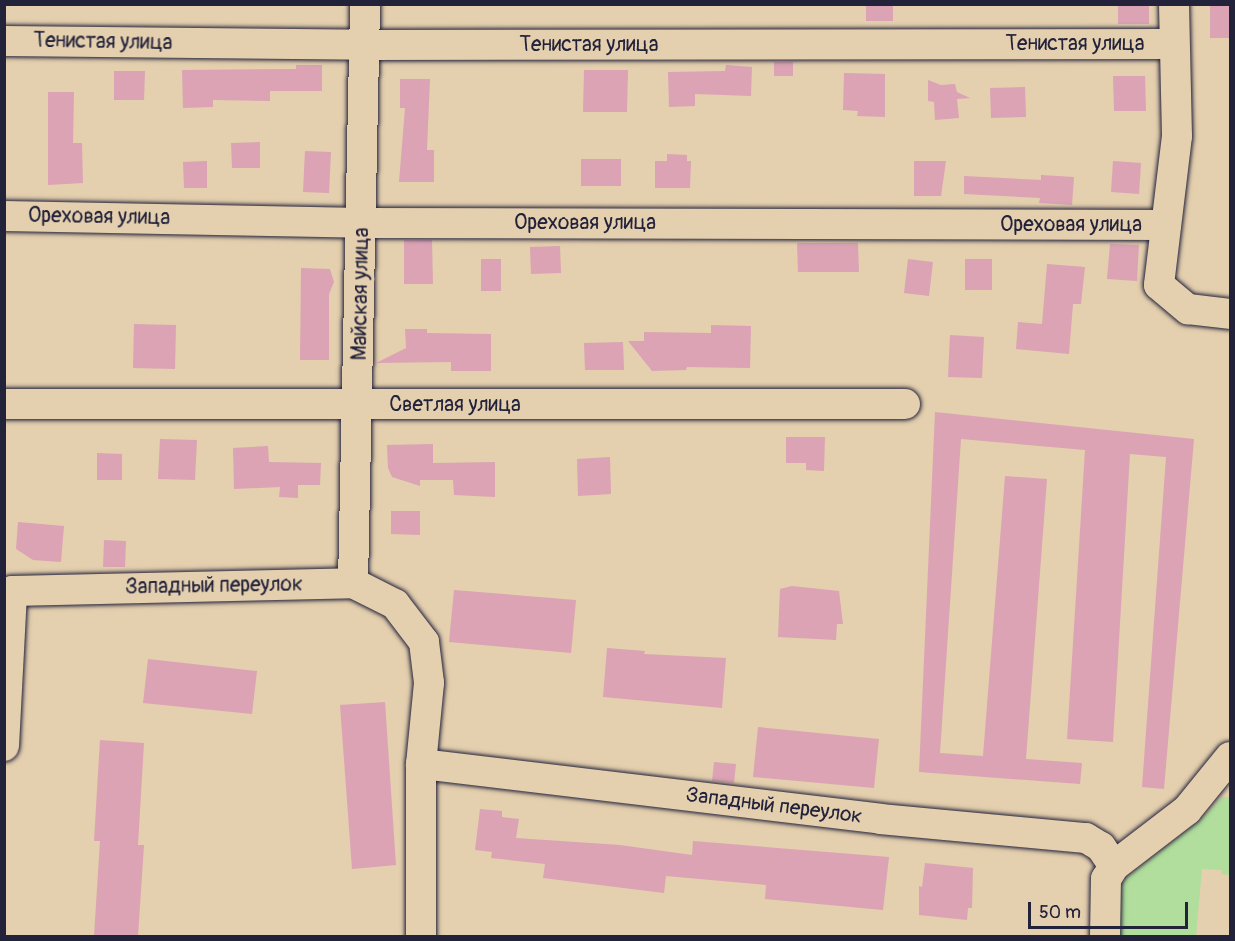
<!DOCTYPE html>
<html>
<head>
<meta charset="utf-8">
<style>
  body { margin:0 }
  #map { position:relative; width:1235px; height:941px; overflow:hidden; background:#e4cfae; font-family:Pangolin,sans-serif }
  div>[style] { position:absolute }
  .green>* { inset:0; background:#b1de9c }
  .building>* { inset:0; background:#dba3b4 }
  .roads { filter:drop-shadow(0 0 2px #22223b) drop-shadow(0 0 2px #22223b) }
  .minor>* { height:30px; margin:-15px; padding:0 15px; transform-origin:15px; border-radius:15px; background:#e4cfae }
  span { translate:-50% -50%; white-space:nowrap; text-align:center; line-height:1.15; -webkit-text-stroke:6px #e4cfae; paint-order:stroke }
  .street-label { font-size:21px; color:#22223b }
  .frame { position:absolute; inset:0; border:6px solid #22223b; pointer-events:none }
  .scale { position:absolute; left:1028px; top:902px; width:160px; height:27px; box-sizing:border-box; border:3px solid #22223b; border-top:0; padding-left:8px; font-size:18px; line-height:21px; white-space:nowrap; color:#22223b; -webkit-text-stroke:4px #e4cfae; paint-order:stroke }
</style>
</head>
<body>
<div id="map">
  <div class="green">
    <i style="clip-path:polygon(1222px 797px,1230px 797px,1230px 875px,1221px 874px,1222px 870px,1202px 869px,1196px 936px,1119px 936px,1121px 887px,1126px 878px,1198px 822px)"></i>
  </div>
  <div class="building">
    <i style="clip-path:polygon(866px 4px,893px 4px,893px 21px,866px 21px)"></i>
    <i style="clip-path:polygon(1118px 4px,1149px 4px,1149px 24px,1118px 24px)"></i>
    <i style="clip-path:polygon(1210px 4px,1230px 4px,1230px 38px,1210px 38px)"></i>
    <i style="clip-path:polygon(774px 62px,793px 62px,793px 76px,774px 76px)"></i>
    <i style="clip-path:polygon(296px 65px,322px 65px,322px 91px,270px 91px,270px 101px,213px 100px,213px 107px,183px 108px,182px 70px,296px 69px)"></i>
    <i style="clip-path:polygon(726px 65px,752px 67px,751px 96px,695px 94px,695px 106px,669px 107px,668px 72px,725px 71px)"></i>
    <i style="clip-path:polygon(584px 70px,628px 70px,627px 112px,583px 112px)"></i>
    <i style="clip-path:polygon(114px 71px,145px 71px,144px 100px,114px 100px)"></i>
    <i style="clip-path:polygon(844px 73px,885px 74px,885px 117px,857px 116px,858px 111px,843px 110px)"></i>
    <i style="clip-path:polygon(1113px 76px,1145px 76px,1146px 111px,1114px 111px)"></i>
    <i style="clip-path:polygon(400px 79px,430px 79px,427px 150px,434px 150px,434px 182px,399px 182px,405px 108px,400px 108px)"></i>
    <i style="clip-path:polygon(928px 80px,941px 85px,955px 84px,957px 92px,970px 98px,957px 99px,959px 118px,935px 120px,934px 102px,928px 101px)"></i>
    <i style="clip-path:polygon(1025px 87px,1026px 117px,991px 118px,990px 88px)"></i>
    <i style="clip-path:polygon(48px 92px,74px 92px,73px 143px,82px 143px,83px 183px,48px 185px)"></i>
    <i style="clip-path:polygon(260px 142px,260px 168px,232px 168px,231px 143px)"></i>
    <i style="clip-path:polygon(305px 151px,331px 152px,329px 193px,303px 192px)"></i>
    <i style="clip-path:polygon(667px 154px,687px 155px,687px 161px,691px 161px,690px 188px,655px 188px,655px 161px,667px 161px)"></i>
    <i style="clip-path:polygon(581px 159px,621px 159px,621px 186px,581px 186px)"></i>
    <i style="clip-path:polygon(207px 161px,207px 188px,184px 188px,183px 162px)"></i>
    <i style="clip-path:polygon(914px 161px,946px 161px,941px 196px,914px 196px)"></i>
    <i style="clip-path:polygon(1113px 161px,1141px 163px,1139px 194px,1111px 192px)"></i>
    <i style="clip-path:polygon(1041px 175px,1074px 177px,1072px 205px,1039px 203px,1040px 198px,964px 194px,964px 176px,1041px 180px)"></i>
    <i style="clip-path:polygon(404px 240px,432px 240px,433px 284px,404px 284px)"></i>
    <i style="clip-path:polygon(797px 243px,858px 243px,859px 272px,798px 272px)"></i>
    <i style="clip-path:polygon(1110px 244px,1139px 245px,1137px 281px,1107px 279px)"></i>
    <i style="clip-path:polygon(560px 246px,561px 273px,531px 274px,530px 247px)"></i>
    <i style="clip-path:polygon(481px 259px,501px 259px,501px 291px,481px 291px)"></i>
    <i style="clip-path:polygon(908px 259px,933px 262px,929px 296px,904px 293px)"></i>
    <i style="clip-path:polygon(965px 259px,992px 259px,992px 290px,965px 290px)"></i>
    <i style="clip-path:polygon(1047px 264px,1085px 267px,1081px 304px,1073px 304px,1069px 354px,1016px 349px,1018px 322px,1042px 324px)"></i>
    <i style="clip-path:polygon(301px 268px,330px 269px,334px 282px,329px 294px,329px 360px,300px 360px)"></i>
    <i style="clip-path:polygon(134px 324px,176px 325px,175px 369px,133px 368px)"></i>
    <i style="clip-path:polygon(711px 325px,751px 326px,750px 368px,687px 367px,686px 370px,652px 371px,628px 341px,644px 341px,644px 332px,711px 333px)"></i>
    <i style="clip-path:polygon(405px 329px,427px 329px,427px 333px,491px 334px,491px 371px,451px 371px,451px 362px,376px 363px,406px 348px)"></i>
    <i style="clip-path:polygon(950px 335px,984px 337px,982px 378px,948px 377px)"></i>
    <i style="clip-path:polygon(623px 342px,624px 370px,585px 370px,584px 343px)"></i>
    <i style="clip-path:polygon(935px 412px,1194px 439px,1164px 789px,1142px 787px,1166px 457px,1130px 454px,1113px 742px,1067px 739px,1085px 450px,961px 439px,940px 753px,983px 756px,1005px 476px,1047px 479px,1026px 759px,1082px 763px,1080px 784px,919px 772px)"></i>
    <i style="clip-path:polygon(786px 437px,825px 437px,824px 471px,806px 470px,806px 463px,786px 463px)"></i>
    <i style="clip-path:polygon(160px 439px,197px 440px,195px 480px,158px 479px)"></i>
    <i style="clip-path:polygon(433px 444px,433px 463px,495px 462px,495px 497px,454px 495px,453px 480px,420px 480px,420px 486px,392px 477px,388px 468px,387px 445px)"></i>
    <i style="clip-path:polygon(268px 446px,269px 462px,321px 463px,320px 485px,298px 485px,298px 498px,279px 497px,280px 487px,234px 489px,233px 448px)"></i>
    <i style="clip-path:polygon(97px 453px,122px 454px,122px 480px,97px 480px)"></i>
    <i style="clip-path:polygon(610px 457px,611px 494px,578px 496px,577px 459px)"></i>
    <i style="clip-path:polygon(391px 511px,420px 511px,420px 535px,391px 534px)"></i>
    <i style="clip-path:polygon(18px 522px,64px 526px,61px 562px,33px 560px,16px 549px)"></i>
    <i style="clip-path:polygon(104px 540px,126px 541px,125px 567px,103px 567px)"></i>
    <i style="clip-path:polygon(792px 586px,839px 591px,843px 624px,837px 624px,836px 640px,778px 637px,780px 589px)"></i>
    <i style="clip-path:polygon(454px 590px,576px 600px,571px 653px,449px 642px)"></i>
    <i style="clip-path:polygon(607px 648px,645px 651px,644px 654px,726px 658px,722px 708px,603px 697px)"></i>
    <i style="clip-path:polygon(148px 659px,257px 671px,252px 714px,143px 703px)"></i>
    <i style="clip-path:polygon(385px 702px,396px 865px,352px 869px,340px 705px)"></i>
    <i style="clip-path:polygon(758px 727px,879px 739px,874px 788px,753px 777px)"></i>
    <i style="clip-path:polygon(100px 740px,144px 743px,138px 845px,144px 845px,138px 936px,94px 936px,100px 841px,94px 841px)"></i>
    <i style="clip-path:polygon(714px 762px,736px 764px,734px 783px,712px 781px)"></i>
    <i style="clip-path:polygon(480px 809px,502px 811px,502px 817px,519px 819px,516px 838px,620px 845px,692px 855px,693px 841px,889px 857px,883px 910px,765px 899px,766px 885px,666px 876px,664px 893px,543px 878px,545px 864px,491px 858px,492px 852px,475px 850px)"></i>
    <i style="clip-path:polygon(925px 863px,973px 868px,972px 908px,968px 908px,967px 920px,919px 915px,919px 886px,922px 887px)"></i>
  </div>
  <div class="roads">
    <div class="minor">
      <i style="left:1174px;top:4px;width:132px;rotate:88.7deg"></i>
      <i style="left:1177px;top:136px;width:150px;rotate:96.9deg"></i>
      <i style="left:1159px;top:285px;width:38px;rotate:40deg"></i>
      <i style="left:1188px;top:309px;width:42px;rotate:6.8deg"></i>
      <i style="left:4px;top:41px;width:362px;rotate:0.6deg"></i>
      <i style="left:366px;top:45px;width:808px;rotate:-0.07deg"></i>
      <i style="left:4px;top:216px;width:358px;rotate:1.1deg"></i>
      <i style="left:362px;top:223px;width:804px;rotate:0.14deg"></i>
      <i style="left:4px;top:404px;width:901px"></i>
      <i style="left:353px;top:583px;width:579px;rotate:-88.81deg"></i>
      <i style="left:4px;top:746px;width:155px;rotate:-87deg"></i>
      <i style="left:12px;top:591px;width:341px;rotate:-1.3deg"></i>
      <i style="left:353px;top:583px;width:47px;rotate:26.6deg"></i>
      <i style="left:395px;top:604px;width:48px;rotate:52.7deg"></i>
      <i style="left:424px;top:642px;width:41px;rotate:83deg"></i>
      <i style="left:429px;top:683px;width:81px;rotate:95.6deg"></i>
      <i style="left:421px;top:764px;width:172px;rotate:90deg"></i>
      <i style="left:421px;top:764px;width:462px;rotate:6.8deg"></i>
      <i style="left:880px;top:819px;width:207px;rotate:5.3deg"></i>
      <i style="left:1086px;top:838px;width:17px;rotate:31deg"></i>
      <i style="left:1101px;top:847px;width:23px;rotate:56deg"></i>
      <i style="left:1105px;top:936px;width:57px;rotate:-89deg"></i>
      <i style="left:1106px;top:879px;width:15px;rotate:-58deg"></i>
      <i style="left:1114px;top:866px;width:92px;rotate:-37.5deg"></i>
      <i style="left:1187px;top:810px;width:68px;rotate:-50.9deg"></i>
    </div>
  </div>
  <div class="street-label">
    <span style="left:103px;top:42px;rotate:1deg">Тенистая улица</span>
    <span style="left:1075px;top:44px">Тенистая улица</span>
    <span style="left:589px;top:45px">Тенистая улица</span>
    <span style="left:99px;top:217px;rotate:1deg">Ореховая улица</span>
    <span style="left:585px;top:223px">Ореховая улица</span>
    <span style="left:1071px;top:225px">Ореховая улица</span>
    <span style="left:361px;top:294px;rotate:-89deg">Майская улица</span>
    <span style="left:455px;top:405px">Светлая улица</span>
    <span style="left:214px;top:586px;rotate:-1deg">Западный переулок</span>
    <span style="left:774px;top:806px;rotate:7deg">Западный переулок</span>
  </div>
  <div class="frame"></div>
  <div class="scale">50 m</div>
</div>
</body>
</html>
